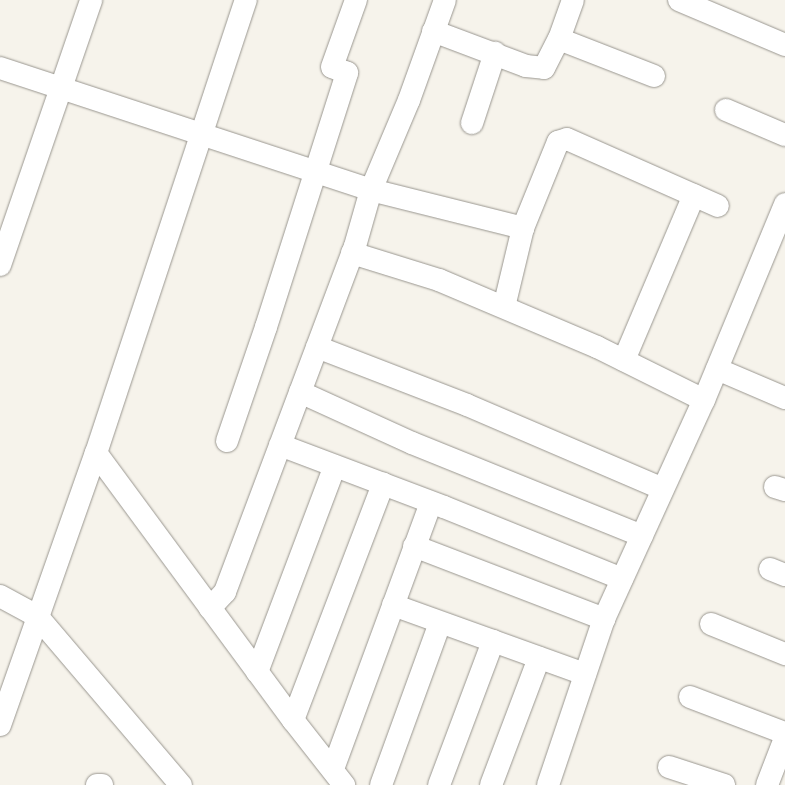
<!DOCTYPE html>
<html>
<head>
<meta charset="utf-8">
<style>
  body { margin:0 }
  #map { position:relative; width:785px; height:785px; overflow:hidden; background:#f6f3eb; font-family:Merriweather,serif }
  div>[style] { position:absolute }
  .roads { filter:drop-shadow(0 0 1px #99968f) drop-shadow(0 0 1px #99968f) }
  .minor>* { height:22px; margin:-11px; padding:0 11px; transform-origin:11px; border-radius:11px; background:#fff }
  span { translate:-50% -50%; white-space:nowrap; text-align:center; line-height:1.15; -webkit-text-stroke:4px #fff; paint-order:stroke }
</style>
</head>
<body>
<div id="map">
  <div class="roads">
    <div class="minor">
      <i style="left:445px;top:0;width:106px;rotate:109.8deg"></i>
      <i style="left:409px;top:100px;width:98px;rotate:112.9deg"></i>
      <i style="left:371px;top:190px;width:157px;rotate:14deg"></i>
      <i style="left:523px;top:228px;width:81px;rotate:103.5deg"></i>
      <i style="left:573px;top:0;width:41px;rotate:109.7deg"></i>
      <i style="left:559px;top:39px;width:102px;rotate:21.3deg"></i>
      <i style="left:679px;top:0;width:115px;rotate:23deg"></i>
      <i style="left:433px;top:31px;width:99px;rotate:20.6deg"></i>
      <i style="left:526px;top:66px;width:18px;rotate:6deg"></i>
      <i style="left:544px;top:68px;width:33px;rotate:-63deg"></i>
      <i style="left:0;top:68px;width:391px;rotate:18.2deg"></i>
      <i style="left:371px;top:190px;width:58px;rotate:105.9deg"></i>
      <i style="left:355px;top:246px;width:370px;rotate:110.6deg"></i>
      <i style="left:225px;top:592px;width:22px;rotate:133deg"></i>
      <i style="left:726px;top:110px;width:64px;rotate:23deg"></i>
      <i style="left:472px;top:123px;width:74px;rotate:-71.8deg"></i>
      <i style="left:523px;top:228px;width:93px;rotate:-67.9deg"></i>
      <i style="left:558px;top:142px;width:9px;rotate:-18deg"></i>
      <i style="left:567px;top:139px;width:165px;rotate:23.9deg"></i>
      <i style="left:352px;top:253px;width:91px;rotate:17.2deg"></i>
      <i style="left:439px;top:280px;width:172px;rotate:23deg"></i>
      <i style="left:597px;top:347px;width:119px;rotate:26.4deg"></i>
      <i style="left:0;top:265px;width:280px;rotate:-71deg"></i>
      <i style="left:317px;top:347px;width:161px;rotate:21.1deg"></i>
      <i style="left:467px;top:405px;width:213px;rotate:23.2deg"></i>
      <i style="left:624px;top:360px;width:179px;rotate:-67deg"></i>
      <i style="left:717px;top:369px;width:74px;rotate:23.1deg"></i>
      <i style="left:300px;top:392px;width:123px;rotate:24.5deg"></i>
      <i style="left:412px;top:443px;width:248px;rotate:22deg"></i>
      <i style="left:227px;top:441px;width:120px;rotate:-71.1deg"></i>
      <i style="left:266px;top:327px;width:267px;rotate:-72.3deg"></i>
      <i style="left:347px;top:73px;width:16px;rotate:-158deg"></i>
      <i style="left:332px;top:67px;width:71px;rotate:-70.3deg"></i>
      <i style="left:280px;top:445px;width:175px;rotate:20.7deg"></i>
      <i style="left:444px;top:507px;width:192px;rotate:22deg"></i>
      <i style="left:96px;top:453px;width:332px;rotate:53.6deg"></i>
      <i style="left:293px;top:720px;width:83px;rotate:51.9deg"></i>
      <i style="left:775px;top:487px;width:10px;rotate:17deg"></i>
      <i style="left:414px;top:546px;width:204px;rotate:21deg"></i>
      <i style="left:770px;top:569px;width:16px;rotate:22deg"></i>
      <i style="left:0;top:596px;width:42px;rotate:28.4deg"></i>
      <i style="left:37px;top:616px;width:222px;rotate:49.6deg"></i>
      <i style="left:393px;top:605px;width:204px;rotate:19.8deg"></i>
      <i style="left:711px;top:624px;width:80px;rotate:22.1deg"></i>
      <i style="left:257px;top:672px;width:220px;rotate:-69.3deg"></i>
      <i style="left:690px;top:697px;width:102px;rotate:20.8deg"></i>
      <i style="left:293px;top:720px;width:253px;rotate:-69.1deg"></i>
      <i style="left:0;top:725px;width:288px;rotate:-70.6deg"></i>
      <i style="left:96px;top:453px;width:477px;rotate:-71.7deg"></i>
      <i style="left:669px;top:767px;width:58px;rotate:18.1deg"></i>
      <i style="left:333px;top:769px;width:284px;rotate:-69.8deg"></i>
      <i style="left:97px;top:785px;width:5px"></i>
      <i style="left:381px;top:785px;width:172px;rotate:-70deg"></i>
      <i style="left:439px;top:785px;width:154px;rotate:-69.4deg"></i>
      <i style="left:491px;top:785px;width:136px;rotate:-69.3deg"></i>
      <i style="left:548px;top:785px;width:175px;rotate:-71.4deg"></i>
      <i style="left:604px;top:619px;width:241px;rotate:-65.5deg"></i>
      <i style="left:704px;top:400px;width:212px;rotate:-67.5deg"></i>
      <i style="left:767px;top:785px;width:50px;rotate:-69deg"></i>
    </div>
  </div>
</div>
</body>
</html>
